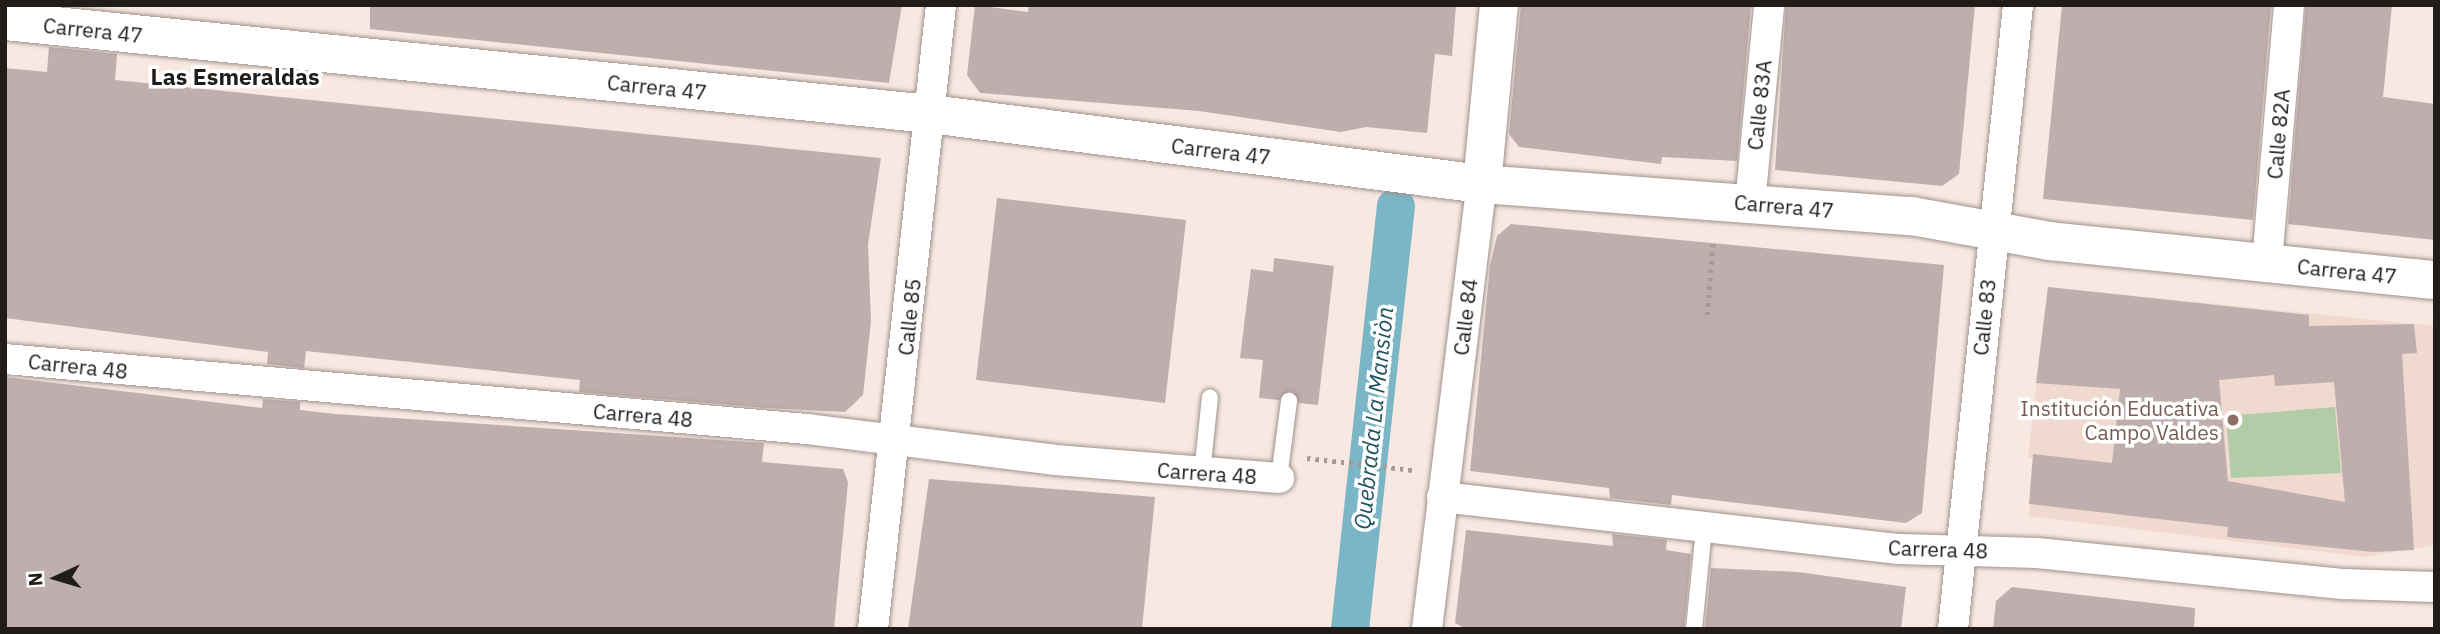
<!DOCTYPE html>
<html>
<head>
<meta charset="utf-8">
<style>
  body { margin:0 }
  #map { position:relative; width:2440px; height:634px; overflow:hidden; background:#f7e8e1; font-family:"IBM Plex Sans",sans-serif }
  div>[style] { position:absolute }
  .built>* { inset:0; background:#f0dacf }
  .green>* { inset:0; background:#b1cca7 }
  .canal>* { height:38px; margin:-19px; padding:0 19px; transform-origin:19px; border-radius:19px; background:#7bb6c6 }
  .building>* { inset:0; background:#beaead }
  .path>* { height:4.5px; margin-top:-2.25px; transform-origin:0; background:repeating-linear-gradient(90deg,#a59b95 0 3.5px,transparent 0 8.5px) }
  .roads { filter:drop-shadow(0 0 2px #9f928b) drop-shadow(0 0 2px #9f928b) }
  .lane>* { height:16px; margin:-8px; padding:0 8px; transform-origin:8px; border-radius:8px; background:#fff }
  .street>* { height:30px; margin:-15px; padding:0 15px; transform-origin:15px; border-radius:15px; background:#fff }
  .secondary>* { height:38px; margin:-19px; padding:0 19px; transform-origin:19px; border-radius:19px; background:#fff }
  .dots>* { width:19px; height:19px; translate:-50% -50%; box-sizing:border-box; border:4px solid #fff; border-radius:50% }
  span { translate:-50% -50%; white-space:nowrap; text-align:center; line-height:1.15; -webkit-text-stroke:7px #fff; paint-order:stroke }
  .street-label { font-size:21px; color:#201c19 }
  .education-label { font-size:21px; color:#785e54 }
  .right { translate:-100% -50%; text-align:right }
  .neighbourhood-label { font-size:23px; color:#201c19; font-weight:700 }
  .water-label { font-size:23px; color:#225460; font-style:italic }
  .frame { position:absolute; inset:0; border:7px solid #201c19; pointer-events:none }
  .north { position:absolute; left:21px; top:543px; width:70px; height:70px; -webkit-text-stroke:5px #fff; paint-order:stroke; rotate:266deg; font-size:19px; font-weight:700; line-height:28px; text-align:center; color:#201c19 }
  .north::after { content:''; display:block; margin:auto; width:24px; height:32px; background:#201c19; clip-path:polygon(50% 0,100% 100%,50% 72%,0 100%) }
</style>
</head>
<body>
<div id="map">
  <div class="built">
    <i style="clip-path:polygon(2048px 287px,2435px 326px,2435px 545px,2364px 557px,2029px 516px,2033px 459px,2028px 457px)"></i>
  </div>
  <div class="green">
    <i style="clip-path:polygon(2335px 407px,2341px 473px,2231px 478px,2226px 416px)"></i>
  </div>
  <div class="canal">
    <i style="left:1350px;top:629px;width:425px;rotate:-83.8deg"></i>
  </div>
  <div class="building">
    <i style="clip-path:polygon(370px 5px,902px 5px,889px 83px,370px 29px)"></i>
    <i style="clip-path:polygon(975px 5px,1028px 12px,1029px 5px,1456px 5px,1452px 56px,1435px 54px,1427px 133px,1366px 127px,1341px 132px,1199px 111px,980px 93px,967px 75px)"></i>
    <i style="clip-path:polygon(1521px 5px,1751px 5px,1737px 161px,1662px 157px,1661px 164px,1519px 147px,1509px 134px)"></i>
    <i style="clip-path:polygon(1786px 5px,1975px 5px,1959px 174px,1942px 186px,1775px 170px)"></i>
    <i style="clip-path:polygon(2062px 5px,2271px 5px,2253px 220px,2043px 199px)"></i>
    <i style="clip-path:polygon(2306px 5px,2392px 5px,2383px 97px,2435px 104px,2435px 240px,2288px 224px)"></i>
    <i style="clip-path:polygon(49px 47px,117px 54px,115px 80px,881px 158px,868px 244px,871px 321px,863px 395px,845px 412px,767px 408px,579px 392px,580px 380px,306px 351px,304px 368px,267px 364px,268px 352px,5px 318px,5px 68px,47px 72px)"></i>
    <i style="clip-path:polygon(997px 198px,1186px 220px,1165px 403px,976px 380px)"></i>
    <i style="clip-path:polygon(1511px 224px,1944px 265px,1922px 513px,1906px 523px,1672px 495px,1671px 505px,1610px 498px,1609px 488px,1470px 471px,1490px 266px,1497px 236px)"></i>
    <i style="clip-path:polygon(1274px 258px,1334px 266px,1318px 405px,1299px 403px,1290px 391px,1279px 400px,1259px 398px,1263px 360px,1240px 358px,1251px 269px,1273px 272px)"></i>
    <i style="clip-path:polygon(evenodd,2048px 287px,2309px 315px,2309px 326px,2414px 324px,2417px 353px,2402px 354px,2414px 550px,2373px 552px,2227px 537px,2228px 527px,2029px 504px,2033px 454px,2112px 463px,2120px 389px,2036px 383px,2048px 287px,2274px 375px,2275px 386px,2334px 382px,2345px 502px,2228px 481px,2219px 380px,2274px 375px)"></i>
    <i style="clip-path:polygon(5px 377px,262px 408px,263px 399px,300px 402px,300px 410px,335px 414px,764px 443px,762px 462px,843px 469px,848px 482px,834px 629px,5px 629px)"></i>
    <i style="clip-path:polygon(929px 479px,1155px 497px,1142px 629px,908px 629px)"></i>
    <i style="clip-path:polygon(1466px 530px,1613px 546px,1612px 534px,1667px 540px,1666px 550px,1691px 554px,1684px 629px,1466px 629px,1455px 623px)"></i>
    <i style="clip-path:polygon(1711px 568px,1798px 572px,1906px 587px,1901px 629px,1705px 629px)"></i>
    <i style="clip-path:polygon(2012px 587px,2195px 608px,2194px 629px,1993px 629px,1996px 601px)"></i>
  </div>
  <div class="path">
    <i style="left:1707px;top:315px;width:75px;rotate:-85.4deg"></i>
    <i style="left:1307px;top:458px;width:107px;rotate:6.5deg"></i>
  </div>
  <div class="roads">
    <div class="lane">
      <i style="left:1202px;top:473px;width:76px;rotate:-84deg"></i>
      <i style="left:1279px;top:478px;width:78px;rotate:-82.6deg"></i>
      <i style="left:1694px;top:629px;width:101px;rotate:-84.3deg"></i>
    </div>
    <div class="street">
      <i style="left:1750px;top:204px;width:200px;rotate:-84.5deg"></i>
      <i style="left:2267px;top:262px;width:258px;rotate:-85.1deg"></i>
      <i style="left:5px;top:359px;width:805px;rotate:4.99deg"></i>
      <i style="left:807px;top:429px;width:250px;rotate:7.1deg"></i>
      <i style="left:1055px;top:460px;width:225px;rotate:4.6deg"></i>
      <i style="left:1442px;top:497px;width:460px;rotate:6.5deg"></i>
      <i style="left:1899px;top:549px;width:138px;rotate:1.7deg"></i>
      <i style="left:2037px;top:553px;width:309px;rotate:5.8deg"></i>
      <i style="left:2344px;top:584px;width:91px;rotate:1.9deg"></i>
      <i style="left:873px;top:629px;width:628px;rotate:-83.78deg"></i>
      <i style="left:1427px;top:629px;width:448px;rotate:-83deg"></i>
      <i style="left:1953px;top:629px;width:627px;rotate:-84.05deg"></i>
    </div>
    <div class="secondary">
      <i style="left:5px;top:21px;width:930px;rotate:5.74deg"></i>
      <i style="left:930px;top:114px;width:556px;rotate:7.23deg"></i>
      <i style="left:1482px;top:184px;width:431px;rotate:4.3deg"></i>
      <i style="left:1912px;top:216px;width:139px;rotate:10.3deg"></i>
      <i style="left:2049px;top:241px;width:388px;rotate:5.8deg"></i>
      <i style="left:1482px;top:184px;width:180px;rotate:-84.6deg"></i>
    </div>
  </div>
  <div class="dots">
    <i style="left:2233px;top:420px;background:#8d6e63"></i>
  </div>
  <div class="street-label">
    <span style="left:93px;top:30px;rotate:6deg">Carrera 47</span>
    <span style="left:657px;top:87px;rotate:6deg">Carrera 47</span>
    <span style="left:1759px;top:105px;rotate:-84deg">Calle 83A</span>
    <span style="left:2278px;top:134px;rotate:-85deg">Calle 82A</span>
    <span style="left:1221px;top:151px;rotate:7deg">Carrera 47</span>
    <span style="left:1784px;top:206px;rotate:5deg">Carrera 47</span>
    <span style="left:2347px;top:271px;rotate:6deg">Carrera 47</span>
    <span style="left:909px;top:317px;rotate:-84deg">Calle 85</span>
    <span style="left:1465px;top:317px;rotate:-83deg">Calle 84</span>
    <span style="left:1984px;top:317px;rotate:-84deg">Calle 83</span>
    <span style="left:78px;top:366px;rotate:6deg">Carrera 48</span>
    <span style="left:643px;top:415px;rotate:5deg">Carrera 48</span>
    <span style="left:1207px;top:473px;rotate:4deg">Carrera 48</span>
    <span style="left:1938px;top:549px;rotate:2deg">Carrera 48</span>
  </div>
  <div class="education-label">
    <span class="right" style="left:2219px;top:420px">Institución Educativa<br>Campo Valdes</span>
  </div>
  <div class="neighbourhood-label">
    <span style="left:235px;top:76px">Las Esmeraldas</span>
  </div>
  <div class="water-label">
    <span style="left:1373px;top:418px;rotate:-84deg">Quebrada La Mansiòn</span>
  </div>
  <div class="frame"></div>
  <div class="north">N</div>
</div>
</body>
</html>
